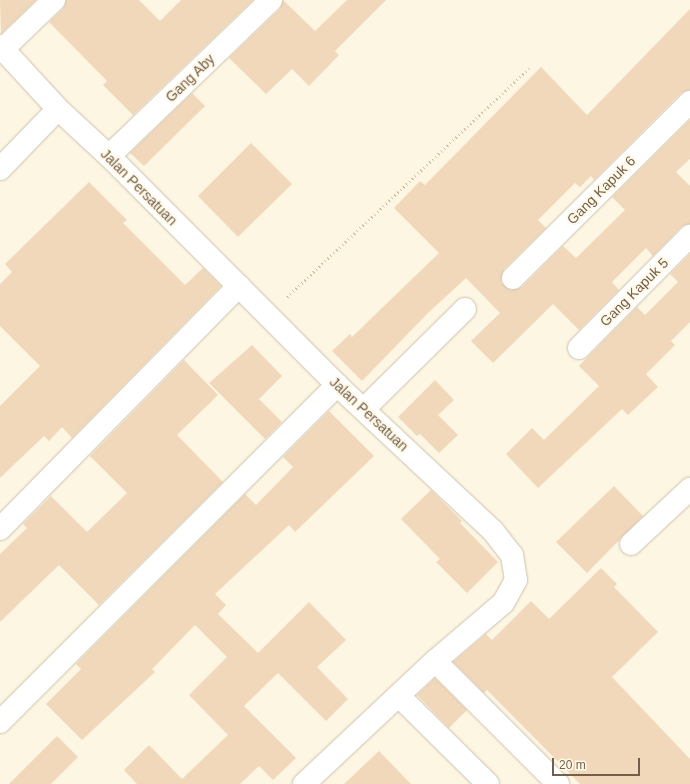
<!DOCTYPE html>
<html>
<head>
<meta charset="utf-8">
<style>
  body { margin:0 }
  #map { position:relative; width:690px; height:784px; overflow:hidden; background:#fcf6e3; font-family:Helvetica,sans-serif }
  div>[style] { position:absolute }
  .building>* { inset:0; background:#f1d8bb }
  .path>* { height:2.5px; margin-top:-1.25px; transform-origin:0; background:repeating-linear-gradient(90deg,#d5bc9f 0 1px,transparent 0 4px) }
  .roads { filter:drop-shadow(0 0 1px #cfc1ad) drop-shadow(0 0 1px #cfc1ad) }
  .minor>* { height:22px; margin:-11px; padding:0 11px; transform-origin:11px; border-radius:11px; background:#fff }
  span { translate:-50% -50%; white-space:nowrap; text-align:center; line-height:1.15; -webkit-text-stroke:4px #fff9e9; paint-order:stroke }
  .street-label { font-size:14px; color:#745f4a }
  .scale { position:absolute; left:552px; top:758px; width:88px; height:18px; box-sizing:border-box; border:2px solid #745f4a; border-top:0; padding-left:5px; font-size:12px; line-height:14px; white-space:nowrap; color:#745f4a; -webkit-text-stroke:3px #fff9e9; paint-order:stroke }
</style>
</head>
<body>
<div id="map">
  <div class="building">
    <i style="clip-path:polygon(0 0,36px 0,1px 34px)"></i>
    <i style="clip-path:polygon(66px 0,139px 0,160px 21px,181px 0,253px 0,133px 115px,103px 85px,107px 81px,49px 22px,63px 9px)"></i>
    <i style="clip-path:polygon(283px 0,315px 31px,347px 0,386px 0,335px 51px,339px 55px,309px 86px,292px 69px,266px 94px,229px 58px,280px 9px)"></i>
    <i style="clip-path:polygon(690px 9px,690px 90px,681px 93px,594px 180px,591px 176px,580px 187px,575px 183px,538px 220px,546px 228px,504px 269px,501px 282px,510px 290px,522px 287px,563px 246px,576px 258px,625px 210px,612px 197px,690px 120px,690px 159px,676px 172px,690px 186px,690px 224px,681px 227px,653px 256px,646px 248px,612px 282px,619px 290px,579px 330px,553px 304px,493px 363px,471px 341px,500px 313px,466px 278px,428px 313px,362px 381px,332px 351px,350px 334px,352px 337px,439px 253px,394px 208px,420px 181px,425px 185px,541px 67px,587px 115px)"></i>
    <i style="clip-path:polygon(192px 93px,205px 106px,144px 166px,130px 153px)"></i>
    <i style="clip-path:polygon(251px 143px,292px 184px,238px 237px,198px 196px)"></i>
    <i style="clip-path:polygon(89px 182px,127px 220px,123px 223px,185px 285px,203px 268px,221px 286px,72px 438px,62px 427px,49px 441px,44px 436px,0 478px,0 406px,40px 366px,0 326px,0 284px,12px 272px,5px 264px)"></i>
    <i style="clip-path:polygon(690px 254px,690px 322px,671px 341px,675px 345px,646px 374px,658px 387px,628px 415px,622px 409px,538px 488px,506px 454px,532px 428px,544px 440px,599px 386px,579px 366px,637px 307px,645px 315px,678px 282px,670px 274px)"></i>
    <i style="clip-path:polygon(252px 345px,282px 376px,259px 399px,282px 422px,265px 439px,209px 383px)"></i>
    <i style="clip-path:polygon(184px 360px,218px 395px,177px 435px,223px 482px,99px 605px,59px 565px,0 622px,0 554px,27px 528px,23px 524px,51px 496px,87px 532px,127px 493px,90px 456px)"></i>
    <i style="clip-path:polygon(435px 380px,454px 400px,438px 415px,458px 435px,439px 453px,420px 434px,417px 436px,398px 417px)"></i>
    <i style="clip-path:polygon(329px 411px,374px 456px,295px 532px,289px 525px,215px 594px,226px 605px,218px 614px,258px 653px,309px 602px,346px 640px,317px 667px,348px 699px,326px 721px,278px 673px,244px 706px,296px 758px,273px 780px,259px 766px,240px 784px,137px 784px,124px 770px,149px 745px,182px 779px,228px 735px,189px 695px,227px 657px,195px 625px,152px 669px,155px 672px,82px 740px,46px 704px,81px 669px,76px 664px,245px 494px,256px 505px,293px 467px,283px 457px)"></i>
    <i style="clip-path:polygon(614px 486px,643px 516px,587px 573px,556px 542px)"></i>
    <i style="clip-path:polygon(431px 490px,462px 521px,460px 523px,498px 562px,467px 593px,436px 562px,440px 559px,401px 519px)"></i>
    <i style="clip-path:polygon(601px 568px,617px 584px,614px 587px,658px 632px,612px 677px,690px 759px,690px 784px,580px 784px,487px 690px,484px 693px,453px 662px,486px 634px,492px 640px,531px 601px,549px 619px)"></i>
    <i style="clip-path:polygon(435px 678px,467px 710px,449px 728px,417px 695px)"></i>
    <i style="clip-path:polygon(57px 736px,78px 757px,51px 784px,9px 784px)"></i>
    <i style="clip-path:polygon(379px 751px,411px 784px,344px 784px)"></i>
  </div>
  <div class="path">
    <i style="left:287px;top:297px;width:335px;rotate:-43.4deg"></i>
  </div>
  <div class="roads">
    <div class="minor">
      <i style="left:0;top:46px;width:86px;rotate:47.4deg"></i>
      <i style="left:58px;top:109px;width:69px;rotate:42.7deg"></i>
      <i style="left:109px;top:156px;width:323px;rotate:45.1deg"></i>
      <i style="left:337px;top:385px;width:214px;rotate:43.1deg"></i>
      <i style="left:493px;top:531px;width:31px;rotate:52deg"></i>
      <i style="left:512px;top:555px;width:25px;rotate:81deg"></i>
      <i style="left:516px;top:580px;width:26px;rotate:119deg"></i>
      <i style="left:503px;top:603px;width:89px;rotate:139.5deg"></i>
      <i style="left:435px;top:661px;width:180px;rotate:136.8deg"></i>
      <i style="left:3px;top:49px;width:71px;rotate:-43.9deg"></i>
      <i style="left:109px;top:156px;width:225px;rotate:-43.9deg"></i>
      <i style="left:0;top:169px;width:83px;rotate:-46deg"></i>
      <i style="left:513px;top:278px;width:250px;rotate:-44.8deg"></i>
      <i style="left:579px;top:348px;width:158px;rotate:-45.3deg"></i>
      <i style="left:364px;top:409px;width:142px;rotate:-44.7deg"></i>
      <i style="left:0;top:529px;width:341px;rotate:-45.5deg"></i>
      <i style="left:631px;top:544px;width:81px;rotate:-43deg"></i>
      <i style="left:435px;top:661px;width:174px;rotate:45deg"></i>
      <i style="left:399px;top:696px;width:125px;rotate:44.7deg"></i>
      <i style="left:0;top:722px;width:477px;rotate:-45deg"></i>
    </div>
  </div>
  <div class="street-label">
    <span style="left:190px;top:78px;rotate:-44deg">Gang Aby</span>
    <span style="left:139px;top:187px;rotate:45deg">Jalan Persatuan</span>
    <span style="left:601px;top:190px;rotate:-45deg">Gang Kapuk 6</span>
    <span style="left:634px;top:292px;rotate:-45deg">Gang Kapuk 5</span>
    <span style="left:369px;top:414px;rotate:43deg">Jalan Persatuan</span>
  </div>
  <div class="scale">20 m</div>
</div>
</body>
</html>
